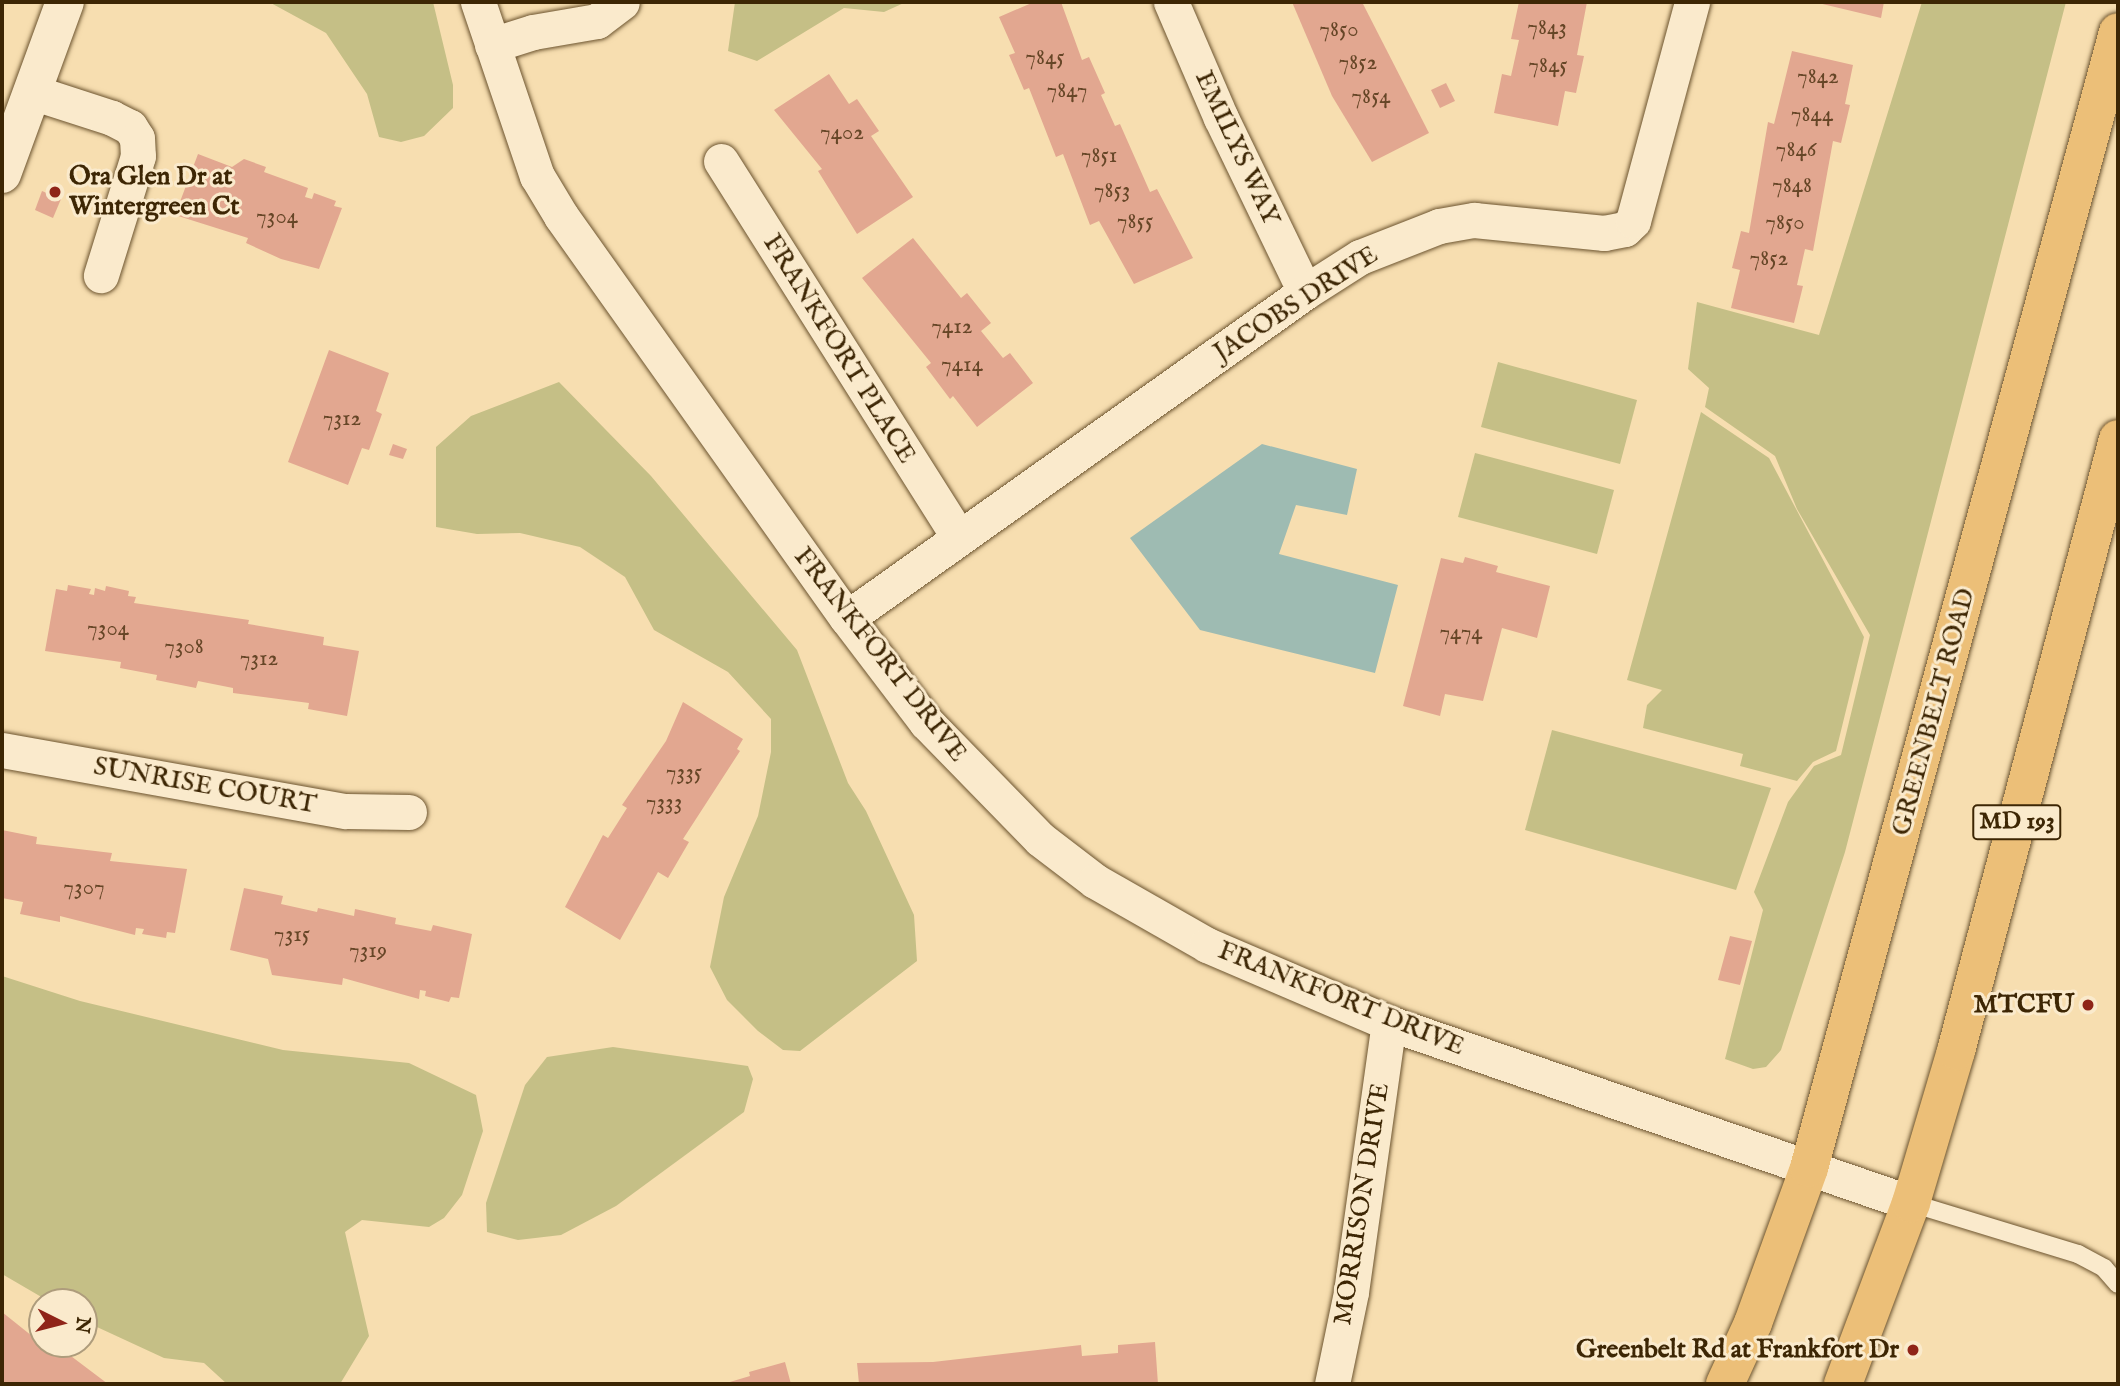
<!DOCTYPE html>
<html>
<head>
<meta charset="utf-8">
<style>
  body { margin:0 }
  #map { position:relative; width:2120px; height:1386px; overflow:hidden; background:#f7deb0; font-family:"IM FELL English",serif }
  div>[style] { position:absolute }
  .green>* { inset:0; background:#c5bf86 }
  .water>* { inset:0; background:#9ebbb2 }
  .building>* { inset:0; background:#e2a790 }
  .roads { filter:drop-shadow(0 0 2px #6c542f) drop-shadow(0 0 2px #6c542f) }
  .lane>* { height:18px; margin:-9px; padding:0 9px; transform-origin:9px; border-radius:9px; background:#faeacc }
  .street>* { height:35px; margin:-17.5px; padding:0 17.5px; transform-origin:17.5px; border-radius:17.5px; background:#faeacc }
  .secondary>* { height:38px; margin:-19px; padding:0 19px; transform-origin:19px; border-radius:19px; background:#faeacc }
  .primary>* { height:38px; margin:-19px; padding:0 19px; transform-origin:19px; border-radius:19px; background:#ecbf78 }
  .dots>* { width:19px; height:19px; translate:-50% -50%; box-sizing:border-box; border:4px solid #faeacc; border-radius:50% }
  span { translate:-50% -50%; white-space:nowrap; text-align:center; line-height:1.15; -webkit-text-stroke:6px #faeacc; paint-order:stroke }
  .number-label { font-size:23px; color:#664627 }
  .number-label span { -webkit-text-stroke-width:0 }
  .shield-label span { padding:2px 5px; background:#faeacc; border:2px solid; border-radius:5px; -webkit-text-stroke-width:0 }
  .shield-label { font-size:24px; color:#3d2604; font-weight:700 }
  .street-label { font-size:26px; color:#3d2604 }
  .poi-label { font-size:26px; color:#3d2604; font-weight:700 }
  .left { translate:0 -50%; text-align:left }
  .right { translate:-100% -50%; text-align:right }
  .frame { position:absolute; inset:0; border:4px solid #3d2604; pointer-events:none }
  .north { position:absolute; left:28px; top:1288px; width:70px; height:70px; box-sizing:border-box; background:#faeacc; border:2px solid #ae9c7c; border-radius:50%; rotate:96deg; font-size:19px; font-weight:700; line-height:28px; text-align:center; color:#3d2604 }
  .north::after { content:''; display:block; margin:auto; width:24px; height:32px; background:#8f2418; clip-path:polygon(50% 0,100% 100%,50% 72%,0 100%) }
</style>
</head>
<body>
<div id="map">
  <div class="green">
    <i style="clip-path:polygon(269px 2px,433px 2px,453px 85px,453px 108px,424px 136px,401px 142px,379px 137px,367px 94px,326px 33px)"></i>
    <i style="clip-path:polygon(735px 2px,906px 2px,884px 12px,844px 8px,757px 61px,728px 51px)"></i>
    <i style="clip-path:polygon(1922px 2px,2066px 2px,1845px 852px,1781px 1050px,1766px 1067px,1753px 1069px,1725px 1059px,1763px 910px,1754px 892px,1788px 802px,1814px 766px,1841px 755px,1870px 635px,1797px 509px,1775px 456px,1705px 407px,1709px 388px,1688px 369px,1697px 302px,1819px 335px)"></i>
    <i style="clip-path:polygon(1498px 362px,1637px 400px,1620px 464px,1481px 427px)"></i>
    <i style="clip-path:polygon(559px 382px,651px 476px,797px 650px,848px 783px,866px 811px,914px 915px,917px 961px,800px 1051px,783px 1050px,758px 1031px,727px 1000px,710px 967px,724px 897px,758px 816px,771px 752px,771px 719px,728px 672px,654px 630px,625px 577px,580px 547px,520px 533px,477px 534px,436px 527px,436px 447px,471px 416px)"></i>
    <i style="clip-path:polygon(1701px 412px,1769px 458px,1864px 637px,1836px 751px,1813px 762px,1797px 781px,1740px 766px,1743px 754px,1643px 728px,1647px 705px,1662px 690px,1627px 680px)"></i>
    <i style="clip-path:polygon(1475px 453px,1614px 490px,1597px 554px,1458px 517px)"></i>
    <i style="clip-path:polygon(1552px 730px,1771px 788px,1736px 890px,1525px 830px)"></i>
    <i style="clip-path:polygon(2px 976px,80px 1001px,283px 1050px,409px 1063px,476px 1095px,483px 1131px,462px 1195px,444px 1218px,429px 1227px,362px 1220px,345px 1232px,369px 1336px,340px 1384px,227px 1384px,204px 1363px,164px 1358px,84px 1321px,84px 1302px,50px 1302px,2px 1274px)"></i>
    <i style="clip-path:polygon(613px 1047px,748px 1066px,753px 1079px,744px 1112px,616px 1206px,561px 1235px,518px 1240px,487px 1232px,486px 1203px,525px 1085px,547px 1057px)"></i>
  </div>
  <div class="water">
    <i style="clip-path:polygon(1262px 444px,1357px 469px,1347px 515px,1296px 505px,1279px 554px,1398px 585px,1375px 673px,1200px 630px,1130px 538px)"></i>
  </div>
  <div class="building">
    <i style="clip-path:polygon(1034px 2px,1061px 2px,1082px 60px,1089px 57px,1105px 93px,1101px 95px,1115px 126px,1120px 124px,1150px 192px,1157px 189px,1193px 258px,1134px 284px,1099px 221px,1090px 225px,1063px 154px,1056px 157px,1029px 88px,1024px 90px,1009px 55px,1015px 53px,999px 17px)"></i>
    <i style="clip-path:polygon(1292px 2px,1362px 2px,1429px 133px,1372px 162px,1332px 96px)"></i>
    <i style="clip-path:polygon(1519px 2px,1587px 2px,1577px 55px,1584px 56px,1576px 93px,1565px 91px,1558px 126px,1494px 113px,1502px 74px,1511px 76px,1519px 40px,1511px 39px)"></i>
    <i style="clip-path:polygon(1814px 2px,1884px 2px,1881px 18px)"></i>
    <i style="clip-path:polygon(1792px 51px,1853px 65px,1845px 104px,1850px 105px,1841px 143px,1833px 141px,1813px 251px,1805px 249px,1797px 285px,1803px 286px,1794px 323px,1731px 308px,1740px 270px,1732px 268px,1741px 231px,1749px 233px,1768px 122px,1774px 124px)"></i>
    <i style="clip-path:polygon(829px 74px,849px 104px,857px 99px,879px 131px,871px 136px,913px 197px,857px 234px,818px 171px,822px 169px,774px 110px)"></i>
    <i style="clip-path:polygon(1446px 83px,1455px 101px,1440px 108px,1431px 90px)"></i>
    <i style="clip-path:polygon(198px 154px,232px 167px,244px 159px,266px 167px,264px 172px,308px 188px,305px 197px,312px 199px,314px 193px,336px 201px,334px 206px,342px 208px,319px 269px,281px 259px,246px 243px,248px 238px,175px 215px)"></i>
    <i style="clip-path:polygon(42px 191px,61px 199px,53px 218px,35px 210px)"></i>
    <i style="clip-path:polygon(913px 238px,961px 298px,967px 293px,991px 323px,981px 331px,1003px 358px,1010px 353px,1033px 383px,977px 427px,953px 396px,950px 399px,926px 367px,931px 363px,862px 278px)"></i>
    <i style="clip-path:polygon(329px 350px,389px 373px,376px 411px,382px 414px,369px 450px,362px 448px,348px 485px,288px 462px)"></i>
    <i style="clip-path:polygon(393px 444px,407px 449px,403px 459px,389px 455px)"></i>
    <i style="clip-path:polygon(1465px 557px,1498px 566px,1496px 572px,1550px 586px,1537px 638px,1502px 628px,1483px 701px,1445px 694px,1440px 716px,1403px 706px,1441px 558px,1463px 563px)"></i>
    <i style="clip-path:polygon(68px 585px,91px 589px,89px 594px,94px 595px,95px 588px,105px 591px,106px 586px,129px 591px,128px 596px,136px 597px,134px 603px,249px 620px,248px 624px,324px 637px,323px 645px,359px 651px,347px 716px,308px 709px,309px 703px,233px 693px,233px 688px,198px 681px,196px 688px,156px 680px,157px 675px,120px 668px,121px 662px,45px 651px,56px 589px,67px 591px)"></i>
    <i style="clip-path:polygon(683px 702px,743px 739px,737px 749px,740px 751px,683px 839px,689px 842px,668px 878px,658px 872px,620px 940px,565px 907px,603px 835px,608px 838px,627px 808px,622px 805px,666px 741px)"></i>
    <i style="clip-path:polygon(2px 830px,37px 837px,36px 844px,112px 853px,110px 861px,187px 869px,175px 933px,167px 932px,166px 938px,142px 934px,144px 929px,136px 928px,135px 935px,60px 916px,60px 922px,20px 914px,23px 902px,2px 898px)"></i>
    <i style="clip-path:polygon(244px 888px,283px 896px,281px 904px,317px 912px,318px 908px,354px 916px,355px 909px,396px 918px,395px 924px,431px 931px,433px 925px,472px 934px,459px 998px,451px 997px,449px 1002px,425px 996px,426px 991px,420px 990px,419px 999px,343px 978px,342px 985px,272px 975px,268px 959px,230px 950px)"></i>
    <i style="clip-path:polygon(1730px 936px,1752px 941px,1740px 985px,1718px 980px)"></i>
    <i style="clip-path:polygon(2px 1312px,42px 1344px,55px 1344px,108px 1384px,2px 1384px)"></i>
    <i style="clip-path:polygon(1155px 1342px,1158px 1384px,859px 1384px,857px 1363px,933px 1362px,1081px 1345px,1082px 1356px,1118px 1353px,1118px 1345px)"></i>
    <i style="clip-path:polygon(785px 1362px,791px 1384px,723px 1384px,750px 1376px,749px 1372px)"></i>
  </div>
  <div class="roads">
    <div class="lane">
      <i style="left:1911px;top:1203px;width:175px;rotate:17deg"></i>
      <i style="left:2078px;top:1254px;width:30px;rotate:28deg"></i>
      <i style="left:2104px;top:1268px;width:21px;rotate:49deg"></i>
    </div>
    <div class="street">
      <i style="left:478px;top:2px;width:184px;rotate:71.3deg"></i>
      <i style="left:537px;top:176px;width:47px;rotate:59deg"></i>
      <i style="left:561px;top:216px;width:493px;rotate:54.6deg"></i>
      <i style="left:847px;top:618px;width:131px;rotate:52.8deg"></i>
      <i style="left:926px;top:722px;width:163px;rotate:45.7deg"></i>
      <i style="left:1040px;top:839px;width:69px;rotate:37.4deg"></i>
      <i style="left:1095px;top:881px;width:129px;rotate:29.7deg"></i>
      <i style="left:1207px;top:945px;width:198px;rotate:23.2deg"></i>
      <i style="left:1389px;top:1023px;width:552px;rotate:19.03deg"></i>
      <i style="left:1171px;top:2px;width:126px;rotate:66.7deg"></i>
      <i style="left:1221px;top:118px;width:193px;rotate:64.2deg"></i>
      <i style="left:492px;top:45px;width:43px;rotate:-17.6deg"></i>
      <i style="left:533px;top:32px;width:65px;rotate:-9.8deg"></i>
      <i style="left:597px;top:21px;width:31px;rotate:-37deg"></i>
      <i style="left:32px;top:92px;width:84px;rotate:18deg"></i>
      <i style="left:112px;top:118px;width:20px;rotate:27deg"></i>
      <i style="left:130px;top:127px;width:13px;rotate:58deg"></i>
      <i style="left:137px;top:138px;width:18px;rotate:87deg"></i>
      <i style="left:138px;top:156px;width:125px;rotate:107.3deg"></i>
      <i style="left:721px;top:161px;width:444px;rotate:57.7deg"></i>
      <i style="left:847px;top:618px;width:562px;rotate:-35.44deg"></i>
      <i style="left:1305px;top:292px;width:65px;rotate:-32.5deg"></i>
      <i style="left:1360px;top:257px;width:85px;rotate:-21.4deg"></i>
      <i style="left:1439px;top:226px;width:36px;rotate:-10deg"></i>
      <i style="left:1474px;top:220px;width:131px;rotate:5.7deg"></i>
      <i style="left:1604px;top:233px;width:21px;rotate:-11deg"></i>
      <i style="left:1625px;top:229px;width:11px;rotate:-45deg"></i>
      <i style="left:1633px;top:221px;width:227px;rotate:-74.9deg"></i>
      <i style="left:2px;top:750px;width:349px;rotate:10.1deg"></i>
      <i style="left:346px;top:811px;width:63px;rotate:0.9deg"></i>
      <i style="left:1332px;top:1384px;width:94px;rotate:-78.3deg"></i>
      <i style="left:1351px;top:1292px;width:272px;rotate:-82deg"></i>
    </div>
    <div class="secondary">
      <i style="left:2px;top:174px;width:183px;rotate:-69.9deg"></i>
    </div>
    <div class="primary">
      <i style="left:1725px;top:1384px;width:67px;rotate:-65.3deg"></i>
      <i style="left:1753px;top:1323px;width:165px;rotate:-70.1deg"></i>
      <i style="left:1809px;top:1168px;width:1177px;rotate:-74.78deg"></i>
      <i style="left:1843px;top:1384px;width:193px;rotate:-69.4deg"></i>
      <i style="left:1911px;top:1203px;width:159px;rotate:-73.5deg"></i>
      <i style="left:1956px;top:1051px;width:633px;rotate:-75.17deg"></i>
    </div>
  </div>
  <div class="dots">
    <i style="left:55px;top:192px;background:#8f2418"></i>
    <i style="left:2088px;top:1005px;background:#8f2418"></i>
    <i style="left:1913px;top:1350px;background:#8f2418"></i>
  </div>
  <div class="number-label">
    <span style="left:1547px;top:28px">7843</span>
    <span style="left:1339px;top:30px">7850</span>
    <span style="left:1045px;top:58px">7845</span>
    <span style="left:1358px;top:63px">7852</span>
    <span style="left:1548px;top:66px">7845</span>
    <span style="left:1818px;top:77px">7842</span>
    <span style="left:1067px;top:91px">7847</span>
    <span style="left:1371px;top:97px">7854</span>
    <span style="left:1812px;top:115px">7844</span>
    <span style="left:842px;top:133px">7402</span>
    <span style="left:1796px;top:150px">7846</span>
    <span style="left:1099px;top:156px">7851</span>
    <span style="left:1792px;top:186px">7848</span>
    <span style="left:1112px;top:191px">7853</span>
    <span style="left:277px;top:217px">7304</span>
    <span style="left:1135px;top:222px">7855</span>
    <span style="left:1785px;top:223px">7850</span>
    <span style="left:1769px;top:259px">7852</span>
    <span style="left:952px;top:327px">7412</span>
    <span style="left:962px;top:365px">7414</span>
    <span style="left:342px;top:419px">7312</span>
    <span style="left:108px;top:629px">7304</span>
    <span style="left:1461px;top:633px">7474</span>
    <span style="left:184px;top:647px">7308</span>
    <span style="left:259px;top:659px">7312</span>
    <span style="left:684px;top:773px">7335</span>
    <span style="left:664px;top:803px">7333</span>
    <span style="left:84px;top:888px">7307</span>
    <span style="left:292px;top:935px">7315</span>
    <span style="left:368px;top:951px">7319</span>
  </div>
  <div class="shield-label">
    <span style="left:2017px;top:822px">MD 193</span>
  </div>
  <div class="street-label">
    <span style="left:1237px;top:148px;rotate:65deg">EMILYS WAY</span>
    <span style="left:1296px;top:304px;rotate:-33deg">JACOBS DRIVE</span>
    <span style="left:839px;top:349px;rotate:58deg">FRANKFORT PLACE</span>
    <span style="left:880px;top:655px;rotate:52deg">FRANKFORT DRIVE</span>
    <span style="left:1934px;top:712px;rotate:-75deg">GREENBELT ROAD</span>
    <span style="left:205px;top:786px;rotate:10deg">SUNRISE COURT</span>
    <span style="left:1341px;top:999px;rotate:22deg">FRANKFORT DRIVE</span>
    <span style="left:1362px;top:1204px;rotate:-81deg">MORRISON DRIVE</span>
  </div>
  <div class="poi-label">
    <span class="left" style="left:69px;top:192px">Ora Glen Dr at<br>Wintergreen Ct</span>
    <span class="right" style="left:2074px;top:1005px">MTCFU</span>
    <span class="right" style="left:1899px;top:1350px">Greenbelt Rd at Frankfort Dr</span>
  </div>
  <div class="frame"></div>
  <div class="north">N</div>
</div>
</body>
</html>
